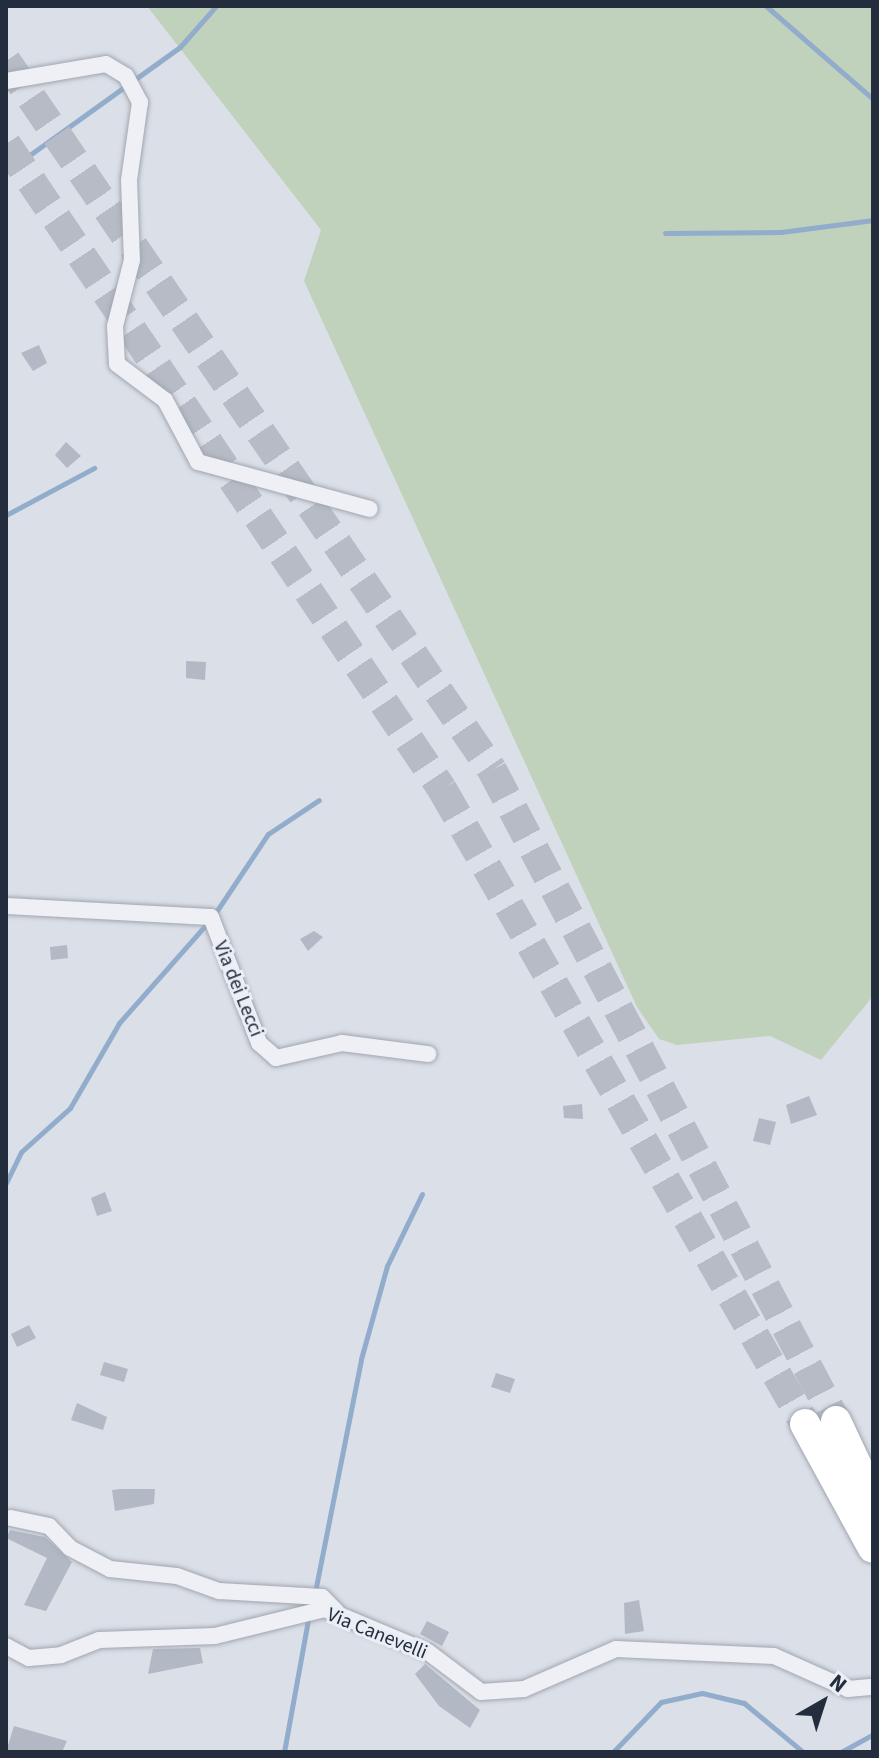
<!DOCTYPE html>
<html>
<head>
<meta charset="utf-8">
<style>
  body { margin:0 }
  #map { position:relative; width:879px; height:1758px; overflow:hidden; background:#dbdfe7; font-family:"Source Sans 3",sans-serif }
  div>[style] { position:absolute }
  .green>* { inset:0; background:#c0d2bb }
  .stream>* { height:5px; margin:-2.5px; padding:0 2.5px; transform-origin:2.5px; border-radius:2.5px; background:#92accb }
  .building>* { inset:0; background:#b2b8c4 }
  .motorway-tunnel>* { height:30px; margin-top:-15px; transform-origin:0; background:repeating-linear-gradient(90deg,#b6bbc5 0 30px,transparent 0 45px) }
  .roads { filter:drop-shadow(0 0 2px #a0a6b1) drop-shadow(0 0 2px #a0a6b1) }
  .minor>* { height:16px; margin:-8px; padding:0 8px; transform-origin:8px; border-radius:8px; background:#eef0f5 }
  .motorway>* { height:30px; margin:-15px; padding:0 15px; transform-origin:15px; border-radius:15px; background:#fff }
  span { translate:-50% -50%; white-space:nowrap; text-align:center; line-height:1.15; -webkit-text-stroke:6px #eaeef5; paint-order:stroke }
  .street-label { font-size:20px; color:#242d3e }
  .frame { position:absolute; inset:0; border:8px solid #242d3e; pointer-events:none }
  .north { position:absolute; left:783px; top:1662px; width:80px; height:80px; -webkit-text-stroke:6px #eaeef5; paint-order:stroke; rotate:39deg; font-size:22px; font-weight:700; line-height:32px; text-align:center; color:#242d3e }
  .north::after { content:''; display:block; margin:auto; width:28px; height:36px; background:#242d3e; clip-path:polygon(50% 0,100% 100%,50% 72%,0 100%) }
</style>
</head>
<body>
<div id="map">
  <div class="green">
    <i style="clip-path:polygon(147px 6px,873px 6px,873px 996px,821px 1060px,770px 1036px,677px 1045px,659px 1039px,637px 1007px,304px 281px,321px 230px)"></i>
  </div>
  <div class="stream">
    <i style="left:766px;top:6px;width:142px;rotate:41deg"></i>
    <i style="left:6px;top:172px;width:214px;rotate:-35.7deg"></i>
    <i style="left:180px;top:47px;width:55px;rotate:-48.7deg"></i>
    <i style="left:665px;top:233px;width:116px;rotate:-0.5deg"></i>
    <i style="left:781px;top:232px;width:93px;rotate:-7.4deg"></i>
    <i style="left:6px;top:515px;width:100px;rotate:-28.1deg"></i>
    <i style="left:6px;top:1183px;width:34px;rotate:-64deg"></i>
    <i style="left:21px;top:1152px;width:66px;rotate:-41.9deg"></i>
    <i style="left:70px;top:1108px;width:98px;rotate:-60deg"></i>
    <i style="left:119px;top:1023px;width:140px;rotate:-48.5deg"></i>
    <i style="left:212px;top:918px;width:101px;rotate:-56.3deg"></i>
    <i style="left:268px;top:834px;width:61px;rotate:-33.7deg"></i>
    <i style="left:315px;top:1592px;width:237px;rotate:-78.8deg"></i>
    <i style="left:361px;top:1359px;width:97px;rotate:-74.4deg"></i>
    <i style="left:387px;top:1266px;width:80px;rotate:-64.1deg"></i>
    <i style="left:284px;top:1752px;width:134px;rotate:-79.7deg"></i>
    <i style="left:613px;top:1752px;width:69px;rotate:-46.2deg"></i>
    <i style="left:661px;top:1702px;width:42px;rotate:-12.4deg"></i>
    <i style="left:702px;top:1693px;width:43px;rotate:13.4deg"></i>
    <i style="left:744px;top:1703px;width:77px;rotate:39.7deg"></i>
    <i style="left:841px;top:1752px;width:37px;rotate:-29deg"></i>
  </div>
  <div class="building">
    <i style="clip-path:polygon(39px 345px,47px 363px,33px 371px,21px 353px)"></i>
    <i style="clip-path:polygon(66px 442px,81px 456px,67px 468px,55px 455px)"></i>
    <i style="clip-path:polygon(186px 661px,206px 662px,205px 680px,186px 678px)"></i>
    <i style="clip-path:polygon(314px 931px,323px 937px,308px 951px,300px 939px)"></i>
    <i style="clip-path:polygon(67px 945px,68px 958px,51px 960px,50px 947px)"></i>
    <i style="clip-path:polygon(809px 1096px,817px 1115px,791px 1124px,786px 1105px)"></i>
    <i style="clip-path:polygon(582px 1104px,583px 1119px,564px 1118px,563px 1106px)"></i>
    <i style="clip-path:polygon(759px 1118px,776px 1122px,770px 1145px,753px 1141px)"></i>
    <i style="clip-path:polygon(105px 1192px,112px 1211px,97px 1216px,91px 1198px)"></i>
    <i style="clip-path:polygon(29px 1325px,36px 1338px,17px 1347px,11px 1334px)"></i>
    <i style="clip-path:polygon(104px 1362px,128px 1369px,124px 1382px,100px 1375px)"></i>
    <i style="clip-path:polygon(496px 1373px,515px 1379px,510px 1393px,491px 1387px)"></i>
    <i style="clip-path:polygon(77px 1403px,107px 1417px,103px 1430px,71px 1420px)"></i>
    <i style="clip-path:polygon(120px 1489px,155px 1489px,154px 1504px,115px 1511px,112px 1490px)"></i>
    <i style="clip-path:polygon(10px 1530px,45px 1537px,72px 1562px,46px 1611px,24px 1605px,47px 1558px,6px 1538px)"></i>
    <i style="clip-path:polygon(639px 1600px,644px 1631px,625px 1634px,624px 1603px)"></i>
    <i style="clip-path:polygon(427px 1621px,449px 1632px,442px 1646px,420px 1634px)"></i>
    <i style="clip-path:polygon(200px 1648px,203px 1663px,148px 1674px,153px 1649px)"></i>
    <i style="clip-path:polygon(425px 1664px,480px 1710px,470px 1728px,439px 1706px,415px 1674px)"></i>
    <i style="clip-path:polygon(14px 1726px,67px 1741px,62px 1752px,6px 1752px)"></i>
  </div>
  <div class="motorway-tunnel">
    <i style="left:6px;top:61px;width:860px;rotate:55.57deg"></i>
    <i style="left:492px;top:770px;width:736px;rotate:62.15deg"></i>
    <i style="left:6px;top:144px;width:779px;rotate:55.94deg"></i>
    <i style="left:442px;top:789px;width:731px;rotate:60.25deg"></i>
  </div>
  <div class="roads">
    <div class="minor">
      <i style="left:6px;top:81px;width:101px;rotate:-9.6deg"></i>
      <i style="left:106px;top:64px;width:23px;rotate:31deg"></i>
      <i style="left:126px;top:76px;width:30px;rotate:62deg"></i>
      <i style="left:140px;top:102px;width:79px;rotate:98deg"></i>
      <i style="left:129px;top:180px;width:80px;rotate:87.9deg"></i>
      <i style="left:132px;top:260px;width:68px;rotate:104.4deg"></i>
      <i style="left:115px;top:326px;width:38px;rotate:87deg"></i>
      <i style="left:117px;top:364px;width:60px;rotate:36.9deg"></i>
      <i style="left:165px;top:400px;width:70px;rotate:62deg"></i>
      <i style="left:198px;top:462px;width:178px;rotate:15.3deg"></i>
      <i style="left:6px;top:906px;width:205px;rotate:3.1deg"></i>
      <i style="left:211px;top:917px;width:135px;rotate:69.1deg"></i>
      <i style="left:259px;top:1043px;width:23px;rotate:41deg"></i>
      <i style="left:276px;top:1058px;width:68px;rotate:-12.8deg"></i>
      <i style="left:342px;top:1043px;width:87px;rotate:7.3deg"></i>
      <i style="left:11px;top:1518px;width:39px;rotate:12deg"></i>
      <i style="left:49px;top:1526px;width:30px;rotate:46deg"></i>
      <i style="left:70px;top:1548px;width:45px;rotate:27.7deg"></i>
      <i style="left:110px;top:1569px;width:67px;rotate:6deg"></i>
      <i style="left:177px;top:1576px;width:45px;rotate:19.7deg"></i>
      <i style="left:219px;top:1591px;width:103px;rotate:3.3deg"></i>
      <i style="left:322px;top:1597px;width:21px;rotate:45deg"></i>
      <i style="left:6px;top:1646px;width:26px;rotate:28deg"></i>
      <i style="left:29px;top:1658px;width:32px;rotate:-5deg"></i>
      <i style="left:61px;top:1655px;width:41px;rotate:-21.5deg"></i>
      <i style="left:99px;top:1640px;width:116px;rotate:-2deg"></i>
      <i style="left:215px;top:1636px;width:113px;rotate:-13.8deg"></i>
      <i style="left:325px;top:1609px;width:112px;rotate:22.7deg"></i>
      <i style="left:428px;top:1652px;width:66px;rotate:37deg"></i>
      <i style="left:481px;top:1692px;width:43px;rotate:-4deg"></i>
      <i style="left:524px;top:1689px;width:100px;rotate:-23.5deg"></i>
      <i style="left:616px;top:1649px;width:158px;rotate:2.5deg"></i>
      <i style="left:774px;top:1656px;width:81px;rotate:24deg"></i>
      <i style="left:848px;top:1689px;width:25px;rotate:-5deg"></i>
    </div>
    <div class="motorway">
      <i style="left:836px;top:1421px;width:87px;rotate:64.9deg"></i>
      <i style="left:805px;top:1424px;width:141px;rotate:61.3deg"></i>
    </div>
  </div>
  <div class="street-label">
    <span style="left:238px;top:989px;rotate:68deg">Via dei Lecci</span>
    <span style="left:377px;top:1634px;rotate:22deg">Via Canevelli</span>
  </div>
  <div class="frame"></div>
  <div class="north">N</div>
</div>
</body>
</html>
